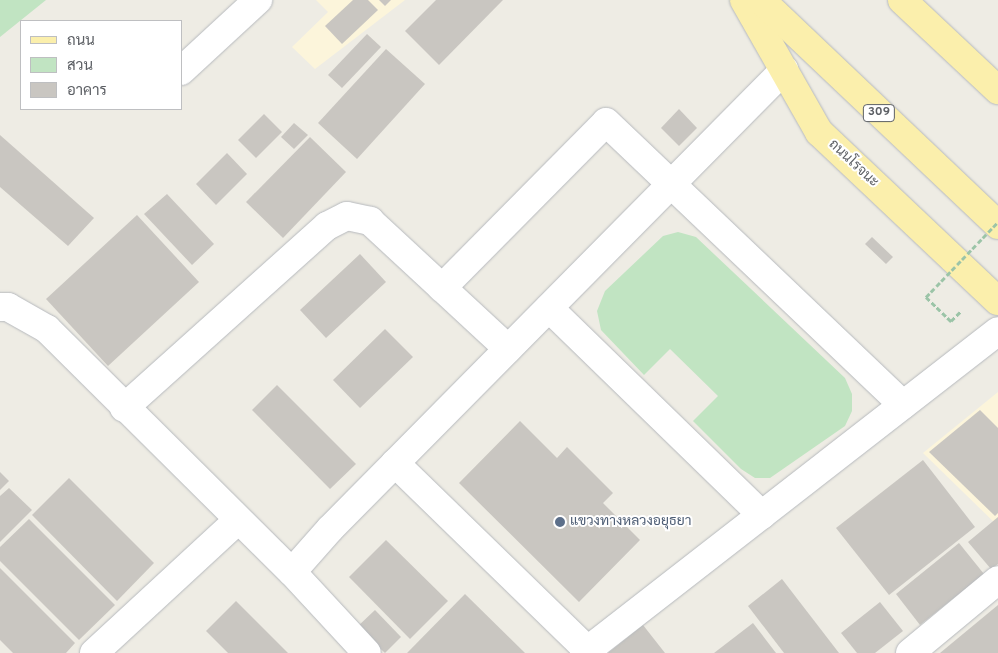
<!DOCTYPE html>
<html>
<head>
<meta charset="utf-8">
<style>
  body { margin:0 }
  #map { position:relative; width:998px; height:653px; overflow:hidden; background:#eeece4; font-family:Overpass,Sarabun,sans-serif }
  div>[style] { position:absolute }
  .commercial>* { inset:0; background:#fcf5db }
  .green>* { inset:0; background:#c1e4c2 }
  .building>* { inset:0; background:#c9c6c1 }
  .path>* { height:3px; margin-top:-1.5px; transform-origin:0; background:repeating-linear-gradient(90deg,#9bc4a7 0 5px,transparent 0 7.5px) }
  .roads { filter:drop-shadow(0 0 1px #b6b9bd) drop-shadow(0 0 1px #b6b9bd) }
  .minor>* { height:28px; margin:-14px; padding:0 14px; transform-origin:14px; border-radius:14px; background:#fff }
  .major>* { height:28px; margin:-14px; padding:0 14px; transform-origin:14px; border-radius:14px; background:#fbefac }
  .path-bridge>* { height:3px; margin-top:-1.5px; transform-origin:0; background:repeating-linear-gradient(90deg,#9bc4a7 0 5px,transparent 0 7.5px) }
  .dots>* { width:14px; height:14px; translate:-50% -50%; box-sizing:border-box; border:2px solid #fff; border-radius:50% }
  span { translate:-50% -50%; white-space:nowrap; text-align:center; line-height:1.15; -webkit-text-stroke:4px #fff; paint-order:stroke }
  .shield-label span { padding:1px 4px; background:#fff; border:1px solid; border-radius:4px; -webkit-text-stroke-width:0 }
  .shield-label { font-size:12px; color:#5c5f64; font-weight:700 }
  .street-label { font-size:14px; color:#5c5f64 }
  .service-label { font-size:14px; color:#4e5e75 }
  .left { translate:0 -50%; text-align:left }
  .legend { position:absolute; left:20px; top:20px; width:162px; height:90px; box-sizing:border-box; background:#fff; border:1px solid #bebfc1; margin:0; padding:6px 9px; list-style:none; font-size:15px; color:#5c5f64 }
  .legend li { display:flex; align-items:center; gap:10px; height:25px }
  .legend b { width:25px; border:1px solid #bebfc1 }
</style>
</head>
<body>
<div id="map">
  <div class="commercial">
    <i style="clip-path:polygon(316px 0,405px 0,315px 69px,292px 47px,328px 12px)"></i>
    <i style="clip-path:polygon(998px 392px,998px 526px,923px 453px)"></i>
  </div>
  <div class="green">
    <i style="clip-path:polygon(0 0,46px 0,0 37px)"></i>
    <i style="clip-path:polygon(678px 232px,696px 237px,845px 378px,852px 394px,852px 411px,845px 426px,770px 478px,755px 478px,741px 469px,693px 421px,718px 396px,670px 349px,644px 375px,601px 330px,597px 311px,605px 291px,663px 236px)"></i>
  </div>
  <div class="building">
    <i style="clip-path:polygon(353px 0,368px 0,378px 10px,342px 44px,325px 26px)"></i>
    <i style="clip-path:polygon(379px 0,391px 0,385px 6px)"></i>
    <i style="clip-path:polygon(436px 0,503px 0,439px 65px,405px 31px)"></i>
    <i style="clip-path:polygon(367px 34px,381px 47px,342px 88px,328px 75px)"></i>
    <i style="clip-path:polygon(386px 49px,425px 84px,357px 159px,318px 123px)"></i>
    <i style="clip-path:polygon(679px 109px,697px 128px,679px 146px,661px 128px)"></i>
    <i style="clip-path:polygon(264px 114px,282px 132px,256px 158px,238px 140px)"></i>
    <i style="clip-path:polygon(294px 123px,308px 135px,294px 149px,281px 137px)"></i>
    <i style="clip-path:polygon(0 135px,94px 218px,68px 246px,0 187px)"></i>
    <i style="clip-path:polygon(310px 137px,346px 172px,283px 238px,246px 202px)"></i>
    <i style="clip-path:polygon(227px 153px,247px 174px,216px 205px,196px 184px)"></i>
    <i style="clip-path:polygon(167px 194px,214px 244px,192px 265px,144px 214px)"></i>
    <i style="clip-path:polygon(137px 215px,199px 282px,108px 366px,46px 299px)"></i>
    <i style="clip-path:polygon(872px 237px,893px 257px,886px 264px,865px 244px)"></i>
    <i style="clip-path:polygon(360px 254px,386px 282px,326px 338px,300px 310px)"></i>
    <i style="clip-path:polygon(385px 329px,413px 357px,360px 408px,333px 380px)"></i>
    <i style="clip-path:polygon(277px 385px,356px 464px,330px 489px,252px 410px)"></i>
    <i style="clip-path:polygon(980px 410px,998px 428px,998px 513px,995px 516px,929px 452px)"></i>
    <i style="clip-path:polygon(520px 421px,557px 458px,567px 447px,613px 493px,603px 503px,640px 540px,579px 602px,459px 483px)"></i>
    <i style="clip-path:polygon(923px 460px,975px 527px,889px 595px,836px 528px)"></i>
    <i style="clip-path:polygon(0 472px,9px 481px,0 490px)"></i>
    <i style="clip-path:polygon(69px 478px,154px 563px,117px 601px,32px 515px)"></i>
    <i style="clip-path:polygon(9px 488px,32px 510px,0 542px,0 496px)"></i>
    <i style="clip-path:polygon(998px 517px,998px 564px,991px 569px,968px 542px)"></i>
    <i style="clip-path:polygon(29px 519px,115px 605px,79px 640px,0 561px,0 547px)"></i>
    <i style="clip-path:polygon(386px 540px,448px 601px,410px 639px,349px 577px)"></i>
    <i style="clip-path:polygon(959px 543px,984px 574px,920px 625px,896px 594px)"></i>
    <i style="clip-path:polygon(0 568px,75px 643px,66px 653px,13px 653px,0 640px)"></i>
    <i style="clip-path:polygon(782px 579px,839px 653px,784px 653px,748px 606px)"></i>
    <i style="clip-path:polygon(465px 594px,525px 653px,407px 653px)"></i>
    <i style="clip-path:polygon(236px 601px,288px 653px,228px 653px,206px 631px)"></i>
    <i style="clip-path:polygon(880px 602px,903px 631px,875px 653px,857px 653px,841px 633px)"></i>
    <i style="clip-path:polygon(998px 605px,998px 653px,940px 653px)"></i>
    <i style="clip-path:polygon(375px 610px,401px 637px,385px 653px,357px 627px)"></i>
    <i style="clip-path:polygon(753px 623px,776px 653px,714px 653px)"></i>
    <i style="clip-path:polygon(643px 625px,665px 653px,608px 653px)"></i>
  </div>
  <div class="path">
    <i style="left:926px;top:297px;width:35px;rotate:44deg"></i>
    <i style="left:951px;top:321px;width:14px;rotate:-45deg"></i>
  </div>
  <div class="roads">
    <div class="minor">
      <i style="left:181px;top:71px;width:105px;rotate:-42.7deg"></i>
      <i style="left:442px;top:288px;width:233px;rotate:-45.3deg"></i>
      <i style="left:606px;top:122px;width:410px;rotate:43.6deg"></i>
      <i style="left:0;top:307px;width:8px"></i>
      <i style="left:8px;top:307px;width:45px;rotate:29.4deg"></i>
      <i style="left:47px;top:329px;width:345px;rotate:44.8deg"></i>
      <i style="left:292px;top:572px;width:110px;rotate:47.2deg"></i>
      <i style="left:549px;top:308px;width:297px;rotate:44.2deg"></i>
      <i style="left:124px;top:408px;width:273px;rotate:-41.9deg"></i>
      <i style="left:327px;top:226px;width:22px;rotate:-27deg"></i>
      <i style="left:347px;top:216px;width:24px;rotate:12deg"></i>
      <i style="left:370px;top:221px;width:188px;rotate:42.8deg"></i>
      <i style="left:395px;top:463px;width:268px;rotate:44.2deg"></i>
      <i style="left:292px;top:572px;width:57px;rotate:-48.5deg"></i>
      <i style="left:330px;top:529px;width:646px;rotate:-45.31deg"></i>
      <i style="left:94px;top:653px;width:196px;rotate:-42.7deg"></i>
      <i style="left:584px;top:653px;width:524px;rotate:-37.87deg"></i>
      <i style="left:910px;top:653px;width:114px;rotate:-39.7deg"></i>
    </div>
    <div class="major">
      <i style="left:744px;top:0;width:152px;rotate:60.4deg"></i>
      <i style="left:819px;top:132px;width:246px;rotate:43.4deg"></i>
      <i style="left:761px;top:0;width:327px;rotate:43.5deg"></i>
      <i style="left:902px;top:0;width:132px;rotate:43.2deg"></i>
    </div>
  </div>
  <div class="path-bridge">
    <i style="left:926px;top:297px;width:104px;rotate:-46.2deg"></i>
  </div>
  <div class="dots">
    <i style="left:560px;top:522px;background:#5c6f8a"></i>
  </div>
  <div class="shield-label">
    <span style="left:879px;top:113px">309</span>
  </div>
  <div class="street-label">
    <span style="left:853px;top:164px;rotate:43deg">ถนนโรจนะ</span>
  </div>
  <div class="service-label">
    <span class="left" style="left:570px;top:522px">แขวงทางหลวงอยุธยา</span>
  </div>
  <ul class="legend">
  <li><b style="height:6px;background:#fbefac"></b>ถนน</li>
  <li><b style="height:14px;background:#c1e4c2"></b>สวน</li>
  <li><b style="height:14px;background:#c9c6c1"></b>อาคาร</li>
  </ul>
</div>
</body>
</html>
